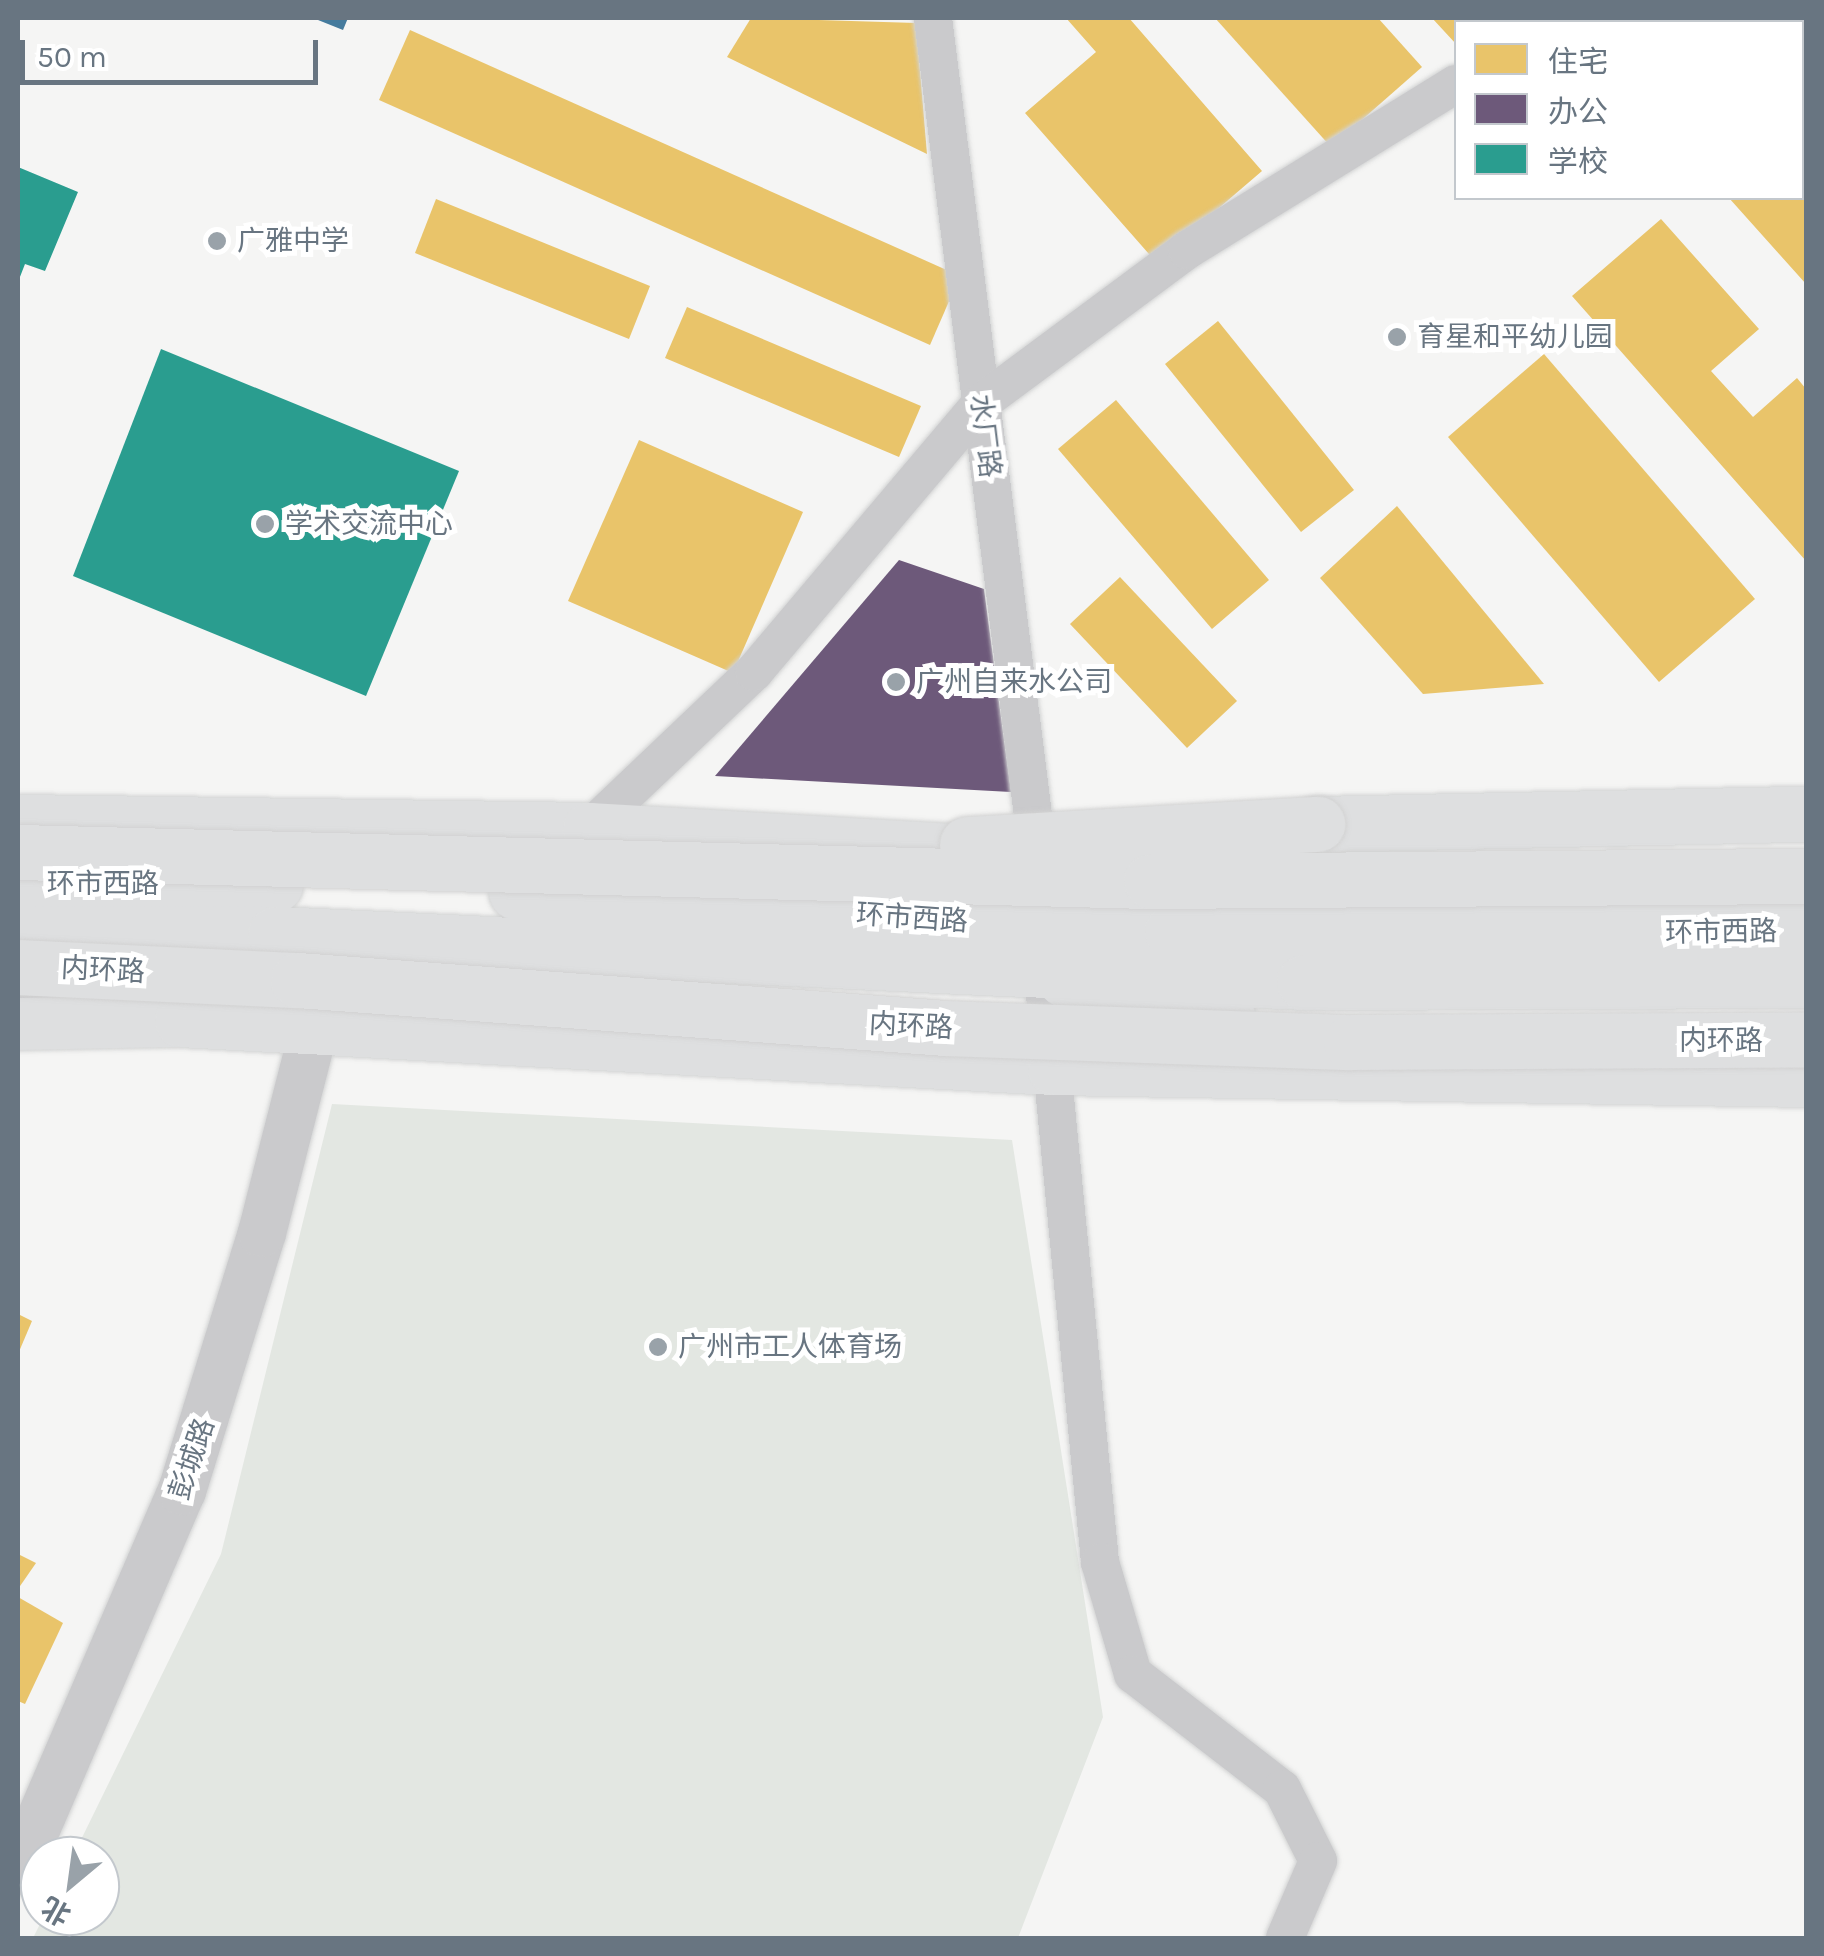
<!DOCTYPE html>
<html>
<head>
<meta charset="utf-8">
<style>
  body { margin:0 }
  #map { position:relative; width:1824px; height:1956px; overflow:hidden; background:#f5f5f4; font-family:Karla,"Noto Sans SC",sans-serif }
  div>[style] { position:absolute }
  .green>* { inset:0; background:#e3e7e2 }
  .homes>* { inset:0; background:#e9c46a }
  .offices>* { inset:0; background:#6d597a }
  .schools>* { inset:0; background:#2a9d8f }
  .public>* { inset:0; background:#457b9d }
  .roads { filter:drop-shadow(0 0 2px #d2d3d3) drop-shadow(0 0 2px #d2d3d3) }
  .minor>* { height:38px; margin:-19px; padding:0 19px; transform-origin:19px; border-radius:19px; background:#cacacc }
  .tertiary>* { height:48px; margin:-24px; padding:0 24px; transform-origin:24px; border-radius:24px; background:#cacacc }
  .secondary>* { height:52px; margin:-26px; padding:0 26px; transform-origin:26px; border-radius:26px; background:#dedfe0 }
  .primary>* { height:55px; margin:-27.5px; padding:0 27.5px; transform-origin:27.5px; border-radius:27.5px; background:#dedfe0 }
  .trunk>* { height:55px; margin:-27.5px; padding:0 27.5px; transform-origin:27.5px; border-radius:27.5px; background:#dedfe0 }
  .bridges { filter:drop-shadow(0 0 2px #d2d2d2) drop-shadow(0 0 2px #d2d2d2) }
  .trunk-bridge>* { height:55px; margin:-27.5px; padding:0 27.5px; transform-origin:27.5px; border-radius:27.5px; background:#dedfe0 }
  .dots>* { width:28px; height:28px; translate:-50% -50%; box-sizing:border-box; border:5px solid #fff; border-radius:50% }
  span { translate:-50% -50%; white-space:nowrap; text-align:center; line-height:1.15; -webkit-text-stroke:10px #fff; paint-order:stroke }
  .poi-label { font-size:28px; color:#687581 }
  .left { translate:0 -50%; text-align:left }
  .street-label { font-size:28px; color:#687581 }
  .frame { position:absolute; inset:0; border:20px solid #687581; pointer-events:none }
  .legend { position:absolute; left:1454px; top:20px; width:350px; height:180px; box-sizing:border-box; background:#fff; border:2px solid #c3c8cd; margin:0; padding:12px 18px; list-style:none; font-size:30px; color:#687581 }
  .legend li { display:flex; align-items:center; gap:20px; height:50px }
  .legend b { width:50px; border:2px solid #c3c8cd }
  .north { position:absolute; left:20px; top:1836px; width:100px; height:100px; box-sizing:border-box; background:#fff; border:2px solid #c3c8cd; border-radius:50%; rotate:209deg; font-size:28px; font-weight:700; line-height:40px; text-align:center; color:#687581 }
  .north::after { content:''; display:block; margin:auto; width:35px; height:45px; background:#99a2a9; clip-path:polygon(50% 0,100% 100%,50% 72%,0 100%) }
  .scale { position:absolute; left:20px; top:40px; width:298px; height:45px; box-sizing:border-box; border:5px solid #687581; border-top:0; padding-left:12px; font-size:30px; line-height:35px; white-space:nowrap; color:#687581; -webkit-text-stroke:8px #fff; paint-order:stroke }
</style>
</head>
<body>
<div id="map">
  <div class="green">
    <i style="clip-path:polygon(332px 1104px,1012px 1140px,1103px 1717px,1018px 1938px,33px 1938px,44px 1916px,100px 1916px,100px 1856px,73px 1856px,221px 1554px)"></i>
  </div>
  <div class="homes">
    <i style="clip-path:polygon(751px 18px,916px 23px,927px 154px,727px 57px)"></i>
    <i style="clip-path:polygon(1066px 18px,1129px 18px,1262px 171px,1156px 262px,1025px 113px,1096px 52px)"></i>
    <i style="clip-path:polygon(1215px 18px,1378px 18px,1422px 67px,1331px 147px)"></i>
    <i style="clip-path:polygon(1432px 18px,1497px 18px,1456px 22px,1456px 44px)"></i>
    <i style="clip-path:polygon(1781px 18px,1806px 18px,1806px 48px,1802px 22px)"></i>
    <i style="clip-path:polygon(410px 30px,960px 276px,930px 345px,379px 100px)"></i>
    <i style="clip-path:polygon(1802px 145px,1806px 151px,1806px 284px,1729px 198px,1802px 198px)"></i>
    <i style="clip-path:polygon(436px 199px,650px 286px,629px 339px,415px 253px)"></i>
    <i style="clip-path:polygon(1661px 219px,1759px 329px,1711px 371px,1753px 417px,1797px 378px,1806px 389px,1806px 561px,1572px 296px)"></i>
    <i style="clip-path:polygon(687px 307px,921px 406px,899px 457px,665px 358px)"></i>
    <i style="clip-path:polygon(1218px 321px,1354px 490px,1301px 532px,1165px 364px)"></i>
    <i style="clip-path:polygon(1544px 354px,1755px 599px,1659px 682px,1448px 437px)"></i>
    <i style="clip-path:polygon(1116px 400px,1269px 580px,1212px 629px,1058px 449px)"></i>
    <i style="clip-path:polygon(639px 440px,803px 512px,733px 673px,568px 601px)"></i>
    <i style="clip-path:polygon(1397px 506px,1544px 684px,1423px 694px,1320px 578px)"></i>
    <i style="clip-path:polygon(903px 576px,972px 599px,995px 778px,743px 764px)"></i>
    <i style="clip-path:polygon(1120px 577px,1237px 701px,1187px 748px,1070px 624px)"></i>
    <i style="clip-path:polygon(18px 1314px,32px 1321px,18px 1354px)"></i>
    <i style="clip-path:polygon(18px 1554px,36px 1563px,18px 1589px)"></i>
    <i style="clip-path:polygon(18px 1597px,63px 1623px,25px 1704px,18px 1701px)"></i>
  </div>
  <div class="offices">
    <i style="clip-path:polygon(899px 560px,984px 589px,1011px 792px,715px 776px)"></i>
  </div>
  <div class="schools">
    <i style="clip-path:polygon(18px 167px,78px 192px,45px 271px,25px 264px,18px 282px)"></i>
    <i style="clip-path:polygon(161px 349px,459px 471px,366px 696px,73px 576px)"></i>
  </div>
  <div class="public">
    <i style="clip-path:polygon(313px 18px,348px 18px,343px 30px)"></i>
  </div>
  <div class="roads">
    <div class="minor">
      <i style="left:933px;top:18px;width:844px;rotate:82.85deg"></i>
      <i style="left:1556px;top:22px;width:9px;rotate:-27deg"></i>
      <i style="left:589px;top:829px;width:228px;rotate:-43.6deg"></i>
      <i style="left:754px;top:672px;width:352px;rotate:-49.8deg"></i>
      <i style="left:981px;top:403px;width:257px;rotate:-36.6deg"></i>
      <i style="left:1187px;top:250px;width:316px;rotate:-31.7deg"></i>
      <i style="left:1043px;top:974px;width:591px;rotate:84.46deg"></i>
      <i style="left:1100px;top:1562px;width:117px;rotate:73.6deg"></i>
      <i style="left:1133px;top:1674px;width:188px;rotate:37.7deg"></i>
      <i style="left:1282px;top:1789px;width:80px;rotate:63.4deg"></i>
      <i style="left:1318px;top:1861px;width:84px;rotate:113.2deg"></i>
      <i style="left:18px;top:995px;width:76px;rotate:1.5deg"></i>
    </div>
    <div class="tertiary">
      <i style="left:18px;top:1871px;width:414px;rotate:-66.7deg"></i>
      <i style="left:182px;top:1491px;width:270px;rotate:-72.8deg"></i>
      <i style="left:262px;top:1233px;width:211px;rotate:-75.7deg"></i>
    </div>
    <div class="secondary">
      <i style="left:18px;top:821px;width:571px;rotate:0.8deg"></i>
      <i style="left:589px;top:829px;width:377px;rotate:3.3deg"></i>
      <i style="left:1064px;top:981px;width:119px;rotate:15.5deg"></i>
      <i style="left:1179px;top:1013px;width:52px;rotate:7.7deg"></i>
      <i style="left:18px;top:1024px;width:163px;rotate:-1.1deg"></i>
      <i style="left:181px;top:1021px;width:874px;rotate:3.15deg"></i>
      <i style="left:1054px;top:1069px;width:752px;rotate:0.91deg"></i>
    </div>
    <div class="primary">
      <i style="left:18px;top:883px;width:257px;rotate:0.4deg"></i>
      <i style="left:516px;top:892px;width:657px;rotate:3.49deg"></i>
      <i style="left:1172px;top:932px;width:634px;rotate:-0.09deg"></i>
      <i style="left:18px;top:933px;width:257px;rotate:0.2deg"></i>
      <i style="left:275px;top:934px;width:1030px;rotate:2.67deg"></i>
      <i style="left:1304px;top:982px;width:502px;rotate:-0.23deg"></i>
    </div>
    <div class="trunk">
      <i style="left:1317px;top:824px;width:489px;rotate:-1.2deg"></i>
    </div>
  </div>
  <div class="bridges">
    <div class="trunk-bridge">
      <i style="left:967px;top:844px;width:351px;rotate:-3.3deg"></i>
      <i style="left:18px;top:852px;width:1133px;rotate:1.47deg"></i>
      <i style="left:1151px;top:881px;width:655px;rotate:-0.44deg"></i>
      <i style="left:18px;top:967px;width:280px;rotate:2.7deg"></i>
      <i style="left:298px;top:980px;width:649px;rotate:4.24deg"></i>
      <i style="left:945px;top:1028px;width:406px;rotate:2deg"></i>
      <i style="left:1351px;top:1042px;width:455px;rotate:-0.3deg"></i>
    </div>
  </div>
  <div class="dots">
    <i style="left:217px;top:241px;background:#99a2a9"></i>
    <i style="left:1397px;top:337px;background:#99a2a9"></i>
    <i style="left:265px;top:524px;background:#99a2a9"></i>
    <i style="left:896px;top:682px;background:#99a2a9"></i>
    <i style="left:658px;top:1347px;background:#99a2a9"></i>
  </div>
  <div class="poi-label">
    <span class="left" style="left:237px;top:241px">广雅中学</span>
    <span class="left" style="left:1417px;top:337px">育星和平幼儿园</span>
    <span class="left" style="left:285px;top:524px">学术交流中心</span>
    <span class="left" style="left:916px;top:682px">广州自来水公司</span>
    <span class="left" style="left:678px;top:1347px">广州市工人体育场</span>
  </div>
  <div class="street-label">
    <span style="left:985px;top:436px;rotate:83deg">水厂路</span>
    <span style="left:103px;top:884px">环市西路</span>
    <span style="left:912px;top:918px;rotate:4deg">环市西路</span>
    <span style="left:1721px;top:932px;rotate:-1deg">环市西路</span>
    <span style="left:103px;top:970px;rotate:3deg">内环路</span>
    <span style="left:911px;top:1026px;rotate:3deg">内环路</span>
    <span style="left:1721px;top:1041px">内环路</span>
    <span style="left:192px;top:1459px;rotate:-71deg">彭城路</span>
  </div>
  <div class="frame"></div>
  <ul class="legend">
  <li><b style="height:28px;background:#e9c46a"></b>住宅</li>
  <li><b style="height:28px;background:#6d597a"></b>办公</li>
  <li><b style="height:28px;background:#2a9d8f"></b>学校</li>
  </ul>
  <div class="north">北</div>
  <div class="scale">50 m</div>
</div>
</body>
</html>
